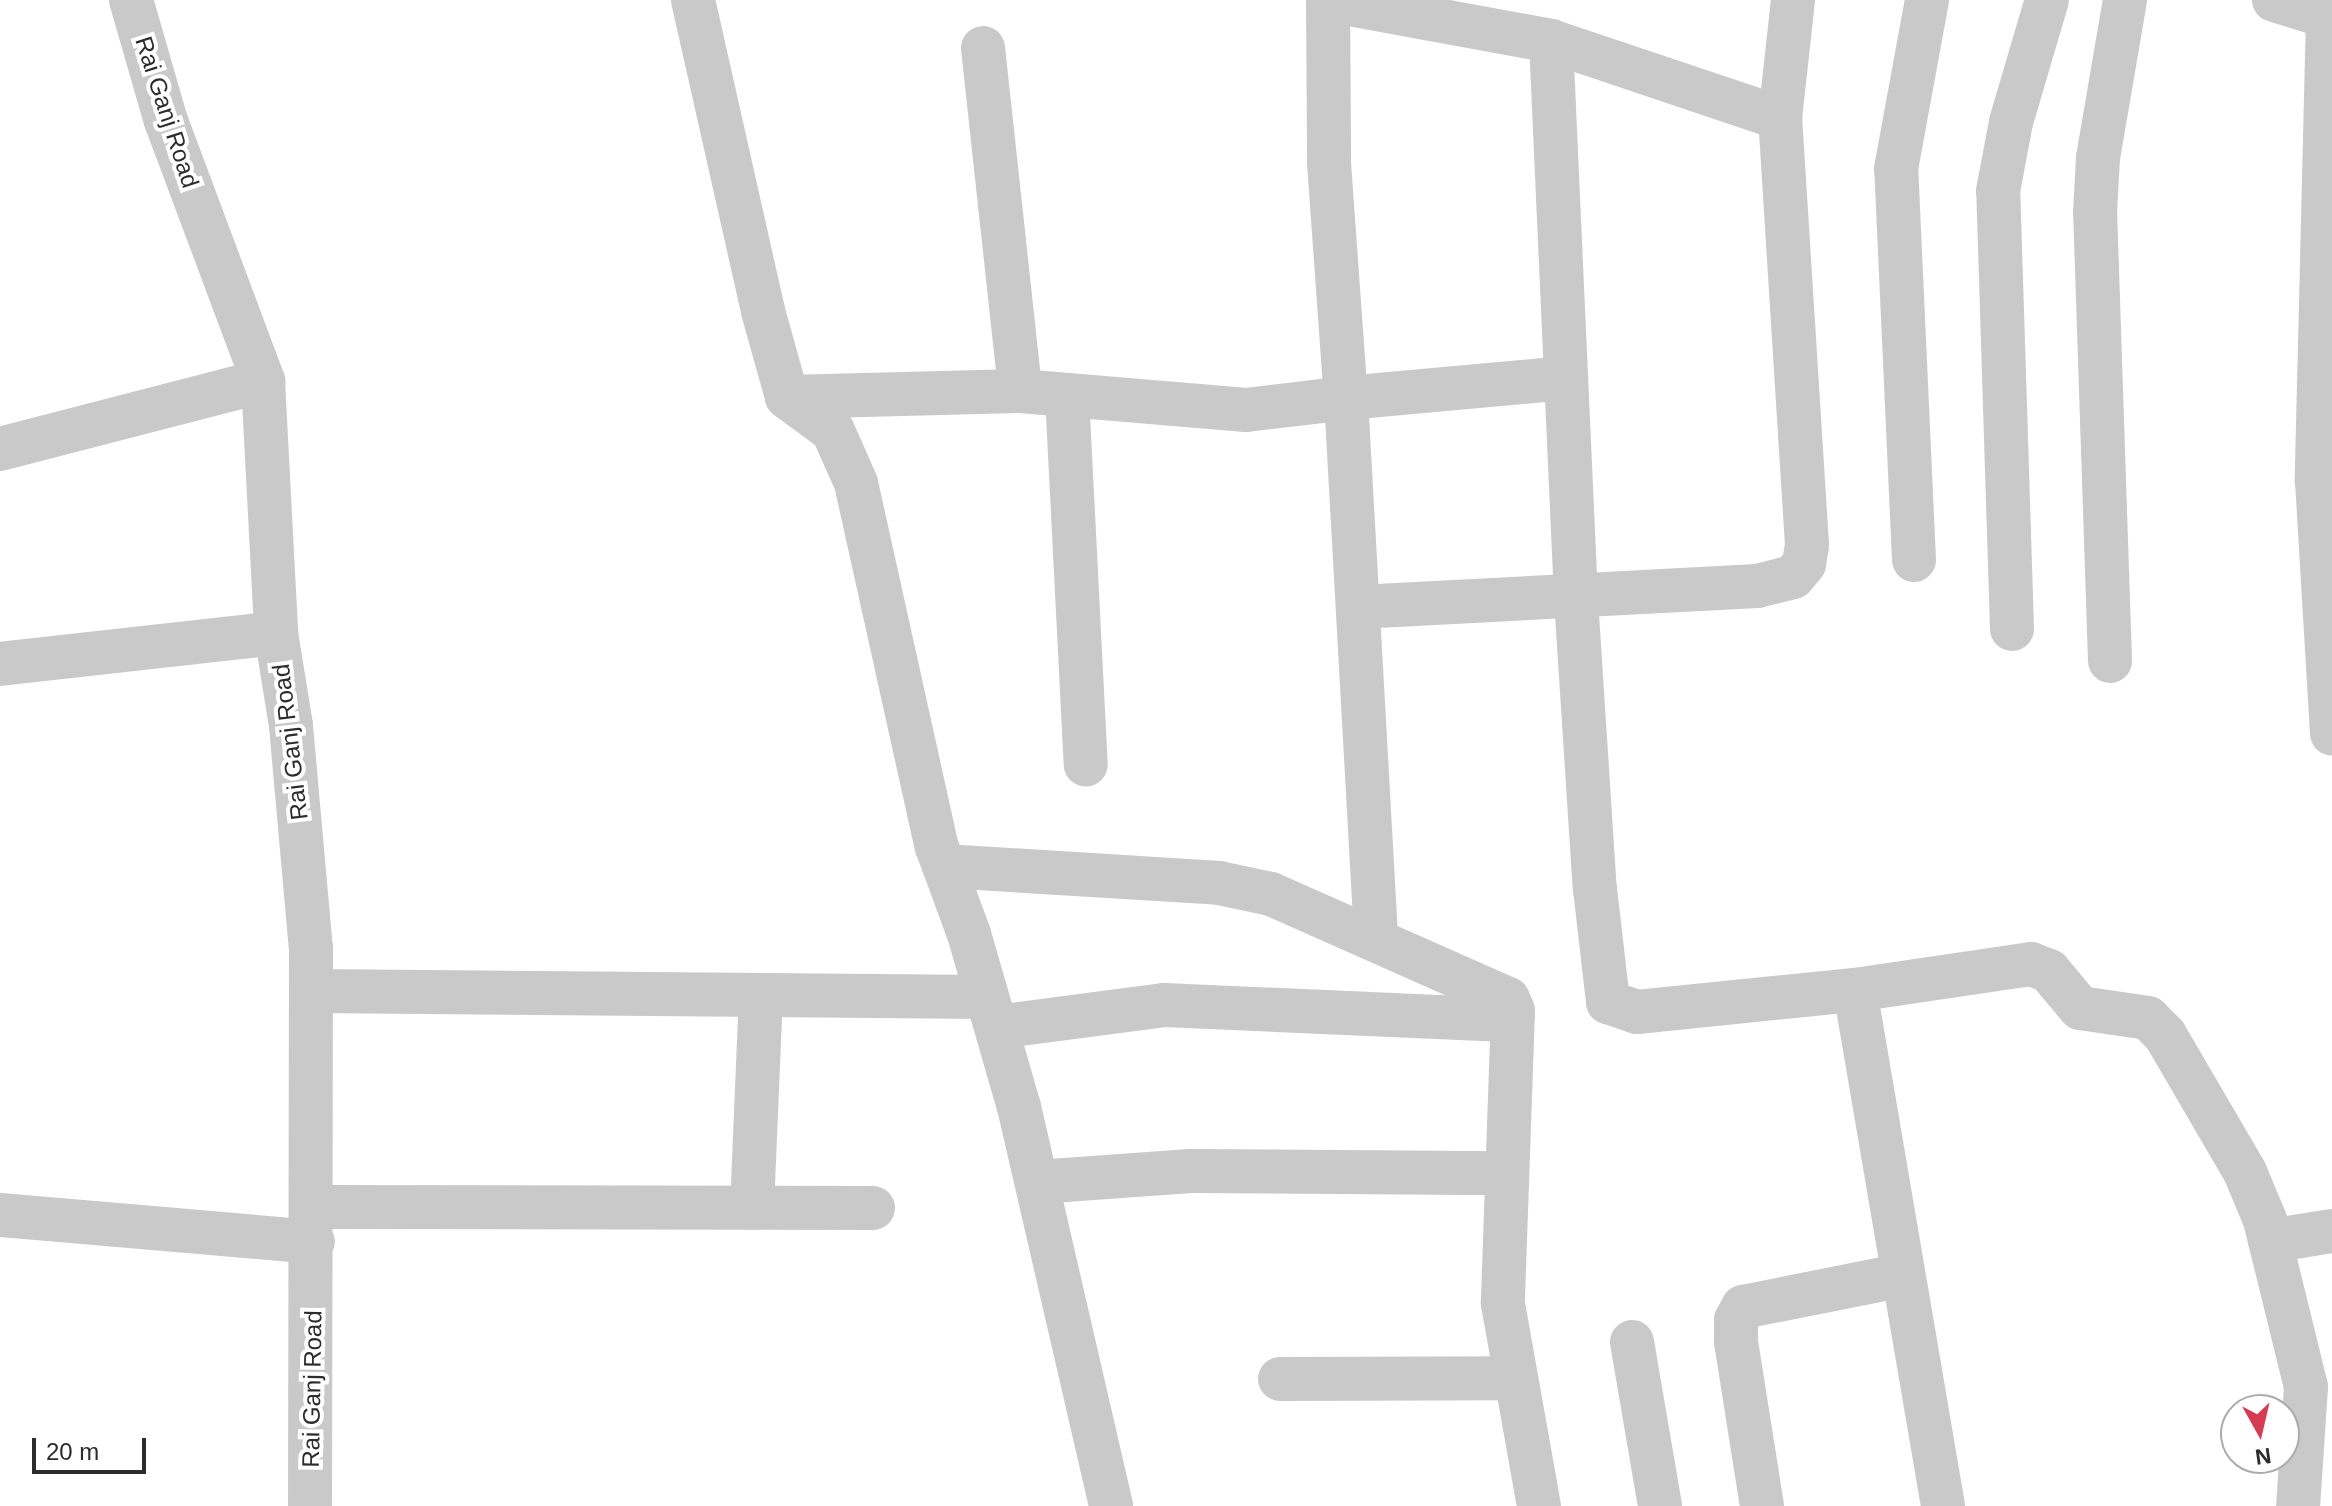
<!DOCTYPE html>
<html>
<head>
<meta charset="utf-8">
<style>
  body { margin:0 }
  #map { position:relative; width:2332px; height:1506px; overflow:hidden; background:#fff; font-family:Helvetica,sans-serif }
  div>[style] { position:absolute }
  .minor>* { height:44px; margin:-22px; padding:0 22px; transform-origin:22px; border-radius:22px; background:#c9c9c9 }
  span { translate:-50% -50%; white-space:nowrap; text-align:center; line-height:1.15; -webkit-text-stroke:8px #fff; paint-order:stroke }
  .street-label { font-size:24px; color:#2c2c2c }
  .north { position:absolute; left:2220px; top:1394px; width:80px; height:80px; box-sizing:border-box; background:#fff; border:2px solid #ababab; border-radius:50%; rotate:172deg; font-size:22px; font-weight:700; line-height:32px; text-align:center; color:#2c2c2c }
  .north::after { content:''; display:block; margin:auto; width:28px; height:36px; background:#d53c52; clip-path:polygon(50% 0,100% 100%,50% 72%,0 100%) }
  .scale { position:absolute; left:32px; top:1438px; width:114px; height:36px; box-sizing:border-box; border:4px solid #2c2c2c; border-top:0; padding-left:10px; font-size:24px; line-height:28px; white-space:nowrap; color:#2c2c2c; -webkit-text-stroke:6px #fff; paint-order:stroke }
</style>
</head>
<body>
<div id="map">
  <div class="minor">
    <i style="left:131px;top:0;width:126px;rotate:73.9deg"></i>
    <i style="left:166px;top:121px;width:278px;rotate:69.5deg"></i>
    <i style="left:263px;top:381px;width:252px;rotate:87deg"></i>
    <i style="left:276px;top:633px;width:94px;rotate:80.8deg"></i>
    <i style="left:291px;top:726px;width:223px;rotate:84.9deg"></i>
    <i style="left:311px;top:948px;width:558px;rotate:90.1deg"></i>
    <i style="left:693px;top:0;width:319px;rotate:77.3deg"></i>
    <i style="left:763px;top:311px;width:89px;rotate:74.4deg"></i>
    <i style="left:787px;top:397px;width:57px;rotate:36.5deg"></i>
    <i style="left:833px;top:431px;width:57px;rotate:66.1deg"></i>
    <i style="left:856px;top:483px;width:373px;rotate:77.5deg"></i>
    <i style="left:937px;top:847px;width:93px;rotate:69.8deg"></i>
    <i style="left:969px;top:934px;width:180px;rotate:73.9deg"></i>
    <i style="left:1019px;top:1107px;width:409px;rotate:77deg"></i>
    <i style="left:1328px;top:0;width:227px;rotate:10.4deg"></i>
    <i style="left:1551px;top:41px;width:559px;rotate:87.43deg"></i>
    <i style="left:1576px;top:599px;width:291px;rotate:86.3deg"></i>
    <i style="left:1595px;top:889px;width:114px;rotate:83.4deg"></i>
    <i style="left:1608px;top:1002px;width:31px;rotate:19deg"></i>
    <i style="left:1637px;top:1012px;width:219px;rotate:-5.8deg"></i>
    <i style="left:1855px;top:990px;width:178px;rotate:-8.4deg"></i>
    <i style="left:2031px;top:964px;width:19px;rotate:21deg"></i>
    <i style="left:2049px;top:971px;width:48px;rotate:50deg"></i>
    <i style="left:2080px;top:1008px;width:69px;rotate:8.4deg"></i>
    <i style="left:2148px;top:1018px;width:24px;rotate:45deg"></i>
    <i style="left:2165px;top:1035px;width:159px;rotate:59.7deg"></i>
    <i style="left:2245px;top:1172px;width:52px;rotate:67.4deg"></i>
    <i style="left:2265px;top:1220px;width:172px;rotate:76.2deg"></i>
    <i style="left:2306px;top:1387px;width:119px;rotate:93.8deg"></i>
    <i style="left:1328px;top:0;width:163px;rotate:89.6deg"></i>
    <i style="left:1329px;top:163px;width:236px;rotate:85.9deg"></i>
    <i style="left:1346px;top:398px;width:221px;rotate:-5.2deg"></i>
    <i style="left:2274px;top:0;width:61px;rotate:17.2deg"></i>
    <i style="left:2328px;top:16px;width:465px;rotate:91.4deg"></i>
    <i style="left:2317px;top:481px;width:253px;rotate:86.6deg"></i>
    <i style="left:1551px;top:41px;width:242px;rotate:18.6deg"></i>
    <i style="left:983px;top:48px;width:345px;rotate:83.8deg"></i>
    <i style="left:1067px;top:395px;width:370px;rotate:87.1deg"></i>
    <i style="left:787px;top:397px;width:233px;rotate:-1.5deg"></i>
    <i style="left:1020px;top:391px;width:227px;rotate:4.8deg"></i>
    <i style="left:1246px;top:410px;width:101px;rotate:-6.8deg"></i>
    <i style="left:1346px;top:398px;width:539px;rotate:86.81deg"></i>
    <i style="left:0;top:449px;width:272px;rotate:-14.5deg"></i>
    <i style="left:1914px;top:560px;width:391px;rotate:-92.6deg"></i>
    <i style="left:1896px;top:169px;width:172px;rotate:-79.6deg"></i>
    <i style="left:1358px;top:607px;width:400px;rotate:-3deg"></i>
    <i style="left:1757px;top:586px;width:37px;rotate:-14deg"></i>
    <i style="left:1793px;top:577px;width:17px;rotate:-50deg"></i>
    <i style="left:1804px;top:564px;width:19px;rotate:-81deg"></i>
    <i style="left:1807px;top:545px;width:428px;rotate:-93.6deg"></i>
    <i style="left:1780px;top:118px;width:119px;rotate:-83.7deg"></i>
    <i style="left:2012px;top:629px;width:438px;rotate:-91.8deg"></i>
    <i style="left:1998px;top:191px;width:70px;rotate:-79.3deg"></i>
    <i style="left:2011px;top:122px;width:127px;rotate:-73.6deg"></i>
    <i style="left:2110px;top:661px;width:448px;rotate:-91.9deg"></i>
    <i style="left:2095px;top:213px;width:55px;rotate:-86.9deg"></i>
    <i style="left:2098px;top:158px;width:160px;rotate:-80.3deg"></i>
    <i style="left:0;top:664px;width:278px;rotate:-6.4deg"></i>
    <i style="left:944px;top:866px;width:276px;rotate:3.5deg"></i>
    <i style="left:1219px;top:883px;width:53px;rotate:11.9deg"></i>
    <i style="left:1271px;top:894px;width:259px;rotate:23.9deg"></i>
    <i style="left:1508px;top:999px;width:13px;rotate:67deg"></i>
    <i style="left:1513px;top:1011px;width:293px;rotate:92deg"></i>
    <i style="left:1503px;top:1304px;width:205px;rotate:79.9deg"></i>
    <i style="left:1855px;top:990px;width:523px;rotate:80.32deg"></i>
    <i style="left:311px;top:991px;width:676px;rotate:0.51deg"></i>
    <i style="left:997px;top:1027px;width:168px;rotate:-7.5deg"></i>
    <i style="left:1164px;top:1005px;width:348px;rotate:2.5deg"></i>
    <i style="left:1037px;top:1182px;width:154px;rotate:-4.1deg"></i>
    <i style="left:1191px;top:1171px;width:316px;rotate:0.4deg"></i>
    <i style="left:313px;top:1207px;width:560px;rotate:0.1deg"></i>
    <i style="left:752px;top:1208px;width:213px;rotate:-87.6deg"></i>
    <i style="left:0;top:1215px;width:314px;rotate:4.9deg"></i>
    <i style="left:2270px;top:1241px;width:63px;rotate:-9.2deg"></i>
    <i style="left:1632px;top:1342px;width:166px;rotate:80.3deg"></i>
    <i style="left:1280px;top:1379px;width:233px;rotate:-0.2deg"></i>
    <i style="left:1762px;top:1506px;width:167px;rotate:-99deg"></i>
    <i style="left:1736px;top:1341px;width:21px;rotate:-90deg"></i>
    <i style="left:1736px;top:1320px;width:15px;rotate:-62deg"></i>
    <i style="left:1743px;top:1307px;width:163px;rotate:-11.3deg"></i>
  </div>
  <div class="street-label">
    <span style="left:167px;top:112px;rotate:72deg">Rai Ganj Road</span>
    <span style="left:290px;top:742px;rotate:-97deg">Rai Ganj Road</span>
    <span style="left:312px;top:1389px;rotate:-89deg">Rai Ganj Road</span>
  </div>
  <div class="north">N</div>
  <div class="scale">20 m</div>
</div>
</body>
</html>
